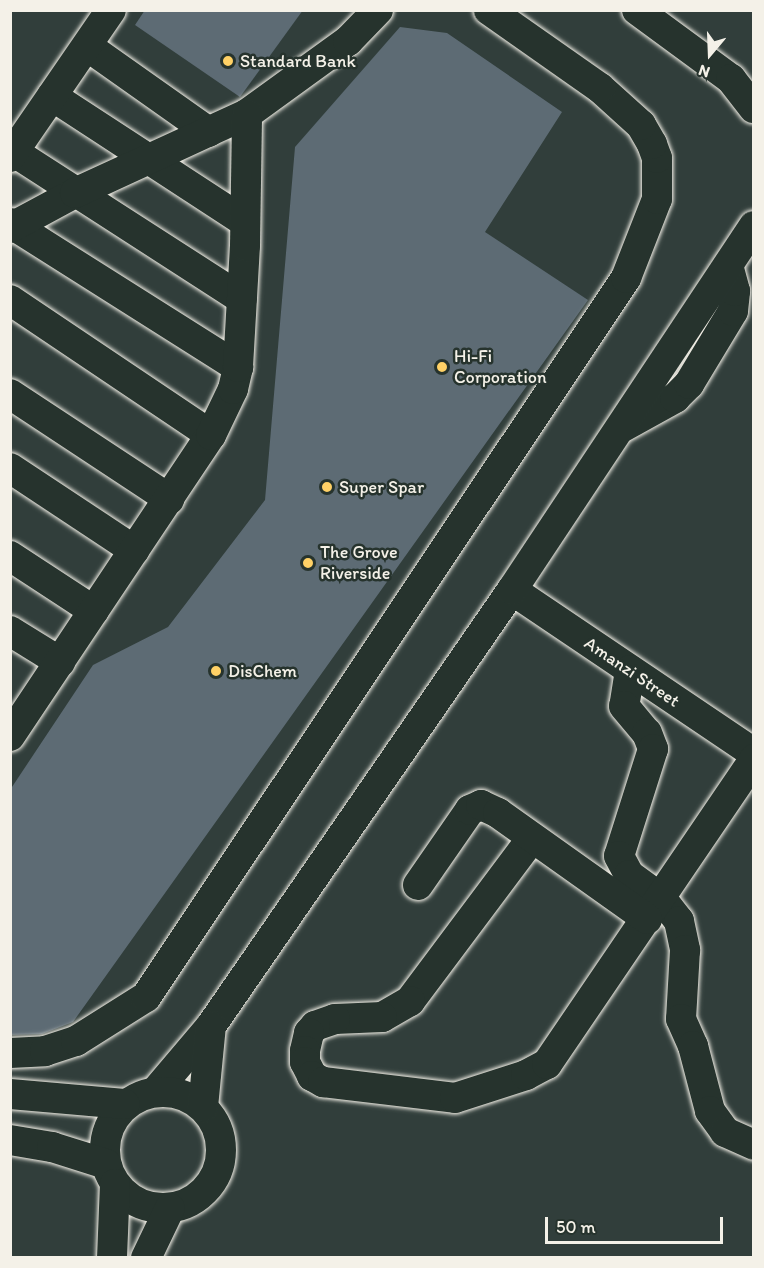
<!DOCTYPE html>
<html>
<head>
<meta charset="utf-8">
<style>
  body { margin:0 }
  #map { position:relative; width:764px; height:1268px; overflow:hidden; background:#313e3b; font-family:Itim,sans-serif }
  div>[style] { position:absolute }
  .building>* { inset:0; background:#5d6b74 }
  .roads { filter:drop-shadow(0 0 2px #f4f1e8) drop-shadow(0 0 2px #f4f1e8) }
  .minor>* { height:30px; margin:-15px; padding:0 15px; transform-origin:15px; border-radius:15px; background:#26332d }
  .minor>.ring { margin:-15px; padding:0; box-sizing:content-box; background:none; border:30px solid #26332d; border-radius:50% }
  .dots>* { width:16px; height:16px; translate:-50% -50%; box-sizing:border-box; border:3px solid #26332d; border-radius:50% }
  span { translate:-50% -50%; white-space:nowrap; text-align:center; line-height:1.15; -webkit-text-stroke:5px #26332d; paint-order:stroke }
  .poi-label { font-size:18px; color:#f4f1e8 }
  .left { translate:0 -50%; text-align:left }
  .street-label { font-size:18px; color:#f4f1e8 }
  .frame { position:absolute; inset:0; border:12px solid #f4f1e8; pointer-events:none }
  .north { position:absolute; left:680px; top:24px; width:60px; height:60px; -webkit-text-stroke:4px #26332d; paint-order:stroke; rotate:199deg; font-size:16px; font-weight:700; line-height:24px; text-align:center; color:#f4f1e8 }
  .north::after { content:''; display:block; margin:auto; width:21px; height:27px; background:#f4f1e8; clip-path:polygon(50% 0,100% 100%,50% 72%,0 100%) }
  .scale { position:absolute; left:545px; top:1217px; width:178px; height:27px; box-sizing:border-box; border:3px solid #f4f1e8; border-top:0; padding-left:8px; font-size:18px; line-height:21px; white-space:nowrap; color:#f4f1e8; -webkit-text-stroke:4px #26332d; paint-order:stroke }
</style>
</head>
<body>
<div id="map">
  <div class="building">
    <i style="clip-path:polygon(145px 10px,303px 10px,240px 97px,135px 25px)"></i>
    <i style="clip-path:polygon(400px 27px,447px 33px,562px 112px,485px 232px,588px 300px,73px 1022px,42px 1034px,10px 1035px,10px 790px,93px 665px,168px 627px,265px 500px,295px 147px)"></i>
  </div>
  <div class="roads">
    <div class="minor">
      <i style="left:637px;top:10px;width:117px;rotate:36.3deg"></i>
      <i style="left:731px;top:79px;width:37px;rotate:52deg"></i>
      <i style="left:87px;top:46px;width:149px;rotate:35.2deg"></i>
      <i style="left:52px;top:96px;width:230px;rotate:33.1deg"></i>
      <i style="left:14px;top:152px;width:271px;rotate:32.8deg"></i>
      <i style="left:10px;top:157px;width:178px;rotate:-55.5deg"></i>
      <i style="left:10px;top:223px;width:270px;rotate:32.3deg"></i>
      <i style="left:10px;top:228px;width:74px;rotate:-28.3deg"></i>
      <i style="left:75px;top:193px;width:189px;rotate:-24.7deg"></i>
      <i style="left:247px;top:114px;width:125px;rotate:-35.9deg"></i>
      <i style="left:348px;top:41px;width:43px;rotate:-45.9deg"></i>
      <i style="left:10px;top:300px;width:242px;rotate:33.9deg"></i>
      <i style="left:10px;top:394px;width:191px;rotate:33.4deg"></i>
      <i style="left:623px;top:427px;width:60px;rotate:-29.1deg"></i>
      <i style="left:675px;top:398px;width:20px;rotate:-45deg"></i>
      <i style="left:689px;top:384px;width:85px;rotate:-58.9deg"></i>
      <i style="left:733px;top:311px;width:20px;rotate:-84deg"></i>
      <i style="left:735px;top:291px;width:24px;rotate:-105deg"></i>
      <i style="left:10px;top:468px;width:149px;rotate:33.5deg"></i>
      <i style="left:10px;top:556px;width:100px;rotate:33.2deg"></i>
      <i style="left:512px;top:590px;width:292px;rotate:34deg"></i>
      <i style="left:10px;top:631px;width:59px;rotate:31.8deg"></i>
      <i style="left:630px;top:670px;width:36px;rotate:99deg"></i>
      <i style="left:624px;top:706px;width:35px;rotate:50deg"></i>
      <i style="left:647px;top:733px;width:17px;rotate:69deg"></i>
      <i style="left:653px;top:749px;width:112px;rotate:107.6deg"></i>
      <i style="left:619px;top:856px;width:21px;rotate:62deg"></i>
      <i style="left:629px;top:875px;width:39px;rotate:36deg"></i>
      <i style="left:661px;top:898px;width:29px;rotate:52deg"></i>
      <i style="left:679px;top:921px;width:30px;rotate:78deg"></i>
      <i style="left:685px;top:950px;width:69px;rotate:93.3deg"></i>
      <i style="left:681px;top:1019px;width:30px;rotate:66deg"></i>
      <i style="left:693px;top:1046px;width:67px;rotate:75.3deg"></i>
      <i style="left:710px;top:1111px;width:26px;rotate:54deg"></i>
      <i style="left:725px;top:1132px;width:32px;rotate:24deg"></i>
      <i style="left:10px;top:736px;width:362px;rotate:-56.3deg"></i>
      <i style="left:211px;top:435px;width:51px;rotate:-64.4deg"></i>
      <i style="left:233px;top:389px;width:23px;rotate:-77deg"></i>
      <i style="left:238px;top:367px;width:121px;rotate:-86.7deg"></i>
      <i style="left:245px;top:246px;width:132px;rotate:-89.1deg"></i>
      <i style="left:532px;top:838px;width:204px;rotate:126.8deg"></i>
      <i style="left:410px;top:1001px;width:32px;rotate:150deg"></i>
      <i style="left:382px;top:1017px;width:47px;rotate:177.6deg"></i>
      <i style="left:335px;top:1019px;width:21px;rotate:161deg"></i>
      <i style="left:315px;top:1026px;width:9px;rotate:131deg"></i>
      <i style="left:309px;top:1033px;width:18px;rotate:103deg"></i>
      <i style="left:305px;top:1051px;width:11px;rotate:90deg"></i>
      <i style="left:305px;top:1062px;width:16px;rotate:63deg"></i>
      <i style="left:312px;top:1076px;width:13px;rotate:29deg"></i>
      <i style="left:323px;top:1082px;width:133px;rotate:6.9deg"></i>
      <i style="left:455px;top:1098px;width:75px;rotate:-17.9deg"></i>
      <i style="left:526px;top:1075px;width:24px;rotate:-28deg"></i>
      <i style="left:547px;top:1064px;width:369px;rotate:-55.8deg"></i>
      <i style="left:418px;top:885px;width:91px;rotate:-55.3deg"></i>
      <i style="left:470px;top:810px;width:12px;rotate:-24deg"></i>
      <i style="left:481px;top:805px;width:19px;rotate:25deg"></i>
      <i style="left:498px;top:813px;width:183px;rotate:35.4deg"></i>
      <i style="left:10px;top:1053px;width:35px;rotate:-3deg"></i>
      <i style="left:45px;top:1051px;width:33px;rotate:-18deg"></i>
      <i style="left:76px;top:1041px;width:83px;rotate:-32.2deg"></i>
      <i style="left:146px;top:997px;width:865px;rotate:-56.27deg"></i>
      <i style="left:626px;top:278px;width:85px;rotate:-68.6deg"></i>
      <i style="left:657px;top:199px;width:41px;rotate:-90deg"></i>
      <i style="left:657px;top:158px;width:15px;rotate:-110deg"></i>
      <i style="left:652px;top:144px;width:22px;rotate:-120deg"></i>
      <i style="left:641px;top:125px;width:55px;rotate:-137.9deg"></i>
      <i style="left:600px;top:88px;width:136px;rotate:-144.9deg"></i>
      <i style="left:156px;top:1091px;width:85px;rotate:-49.8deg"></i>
      <i style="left:211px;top:1026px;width:530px;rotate:-55.38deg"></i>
      <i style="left:512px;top:590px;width:437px;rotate:-56.4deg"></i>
      <i class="ring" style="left:105px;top:1092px;width:86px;height:86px"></i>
      <i style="left:10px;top:1094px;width:115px;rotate:5deg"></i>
      <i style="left:203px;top:1107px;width:81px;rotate:-84.4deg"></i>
      <i style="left:10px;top:1140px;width:43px;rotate:9.5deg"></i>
      <i style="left:52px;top:1147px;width:57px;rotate:17.5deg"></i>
      <i style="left:112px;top:1258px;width:74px;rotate:-87.7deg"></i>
      <i style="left:146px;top:1258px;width:55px;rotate:-64.4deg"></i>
    </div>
  </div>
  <div class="dots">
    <i style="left:228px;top:61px;background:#ffd166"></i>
    <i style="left:442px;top:367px;background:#ffd166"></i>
    <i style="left:327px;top:487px;background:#ffd166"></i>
    <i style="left:308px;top:563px;background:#ffd166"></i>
    <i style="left:216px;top:671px;background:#ffd166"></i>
  </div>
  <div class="poi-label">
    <span class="left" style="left:240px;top:61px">Standard Bank</span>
    <span class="left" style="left:454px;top:367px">Hi-Fi<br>Corporation</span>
    <span class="left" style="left:339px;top:487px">Super Spar</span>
    <span class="left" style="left:320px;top:563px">The Grove<br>Riverside</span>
    <span class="left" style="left:228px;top:671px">DisChem</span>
  </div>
  <div class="street-label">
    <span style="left:632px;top:672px;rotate:34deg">Amanzi Street</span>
  </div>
  <div class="frame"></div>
  <div class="north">N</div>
  <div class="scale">50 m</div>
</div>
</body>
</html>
